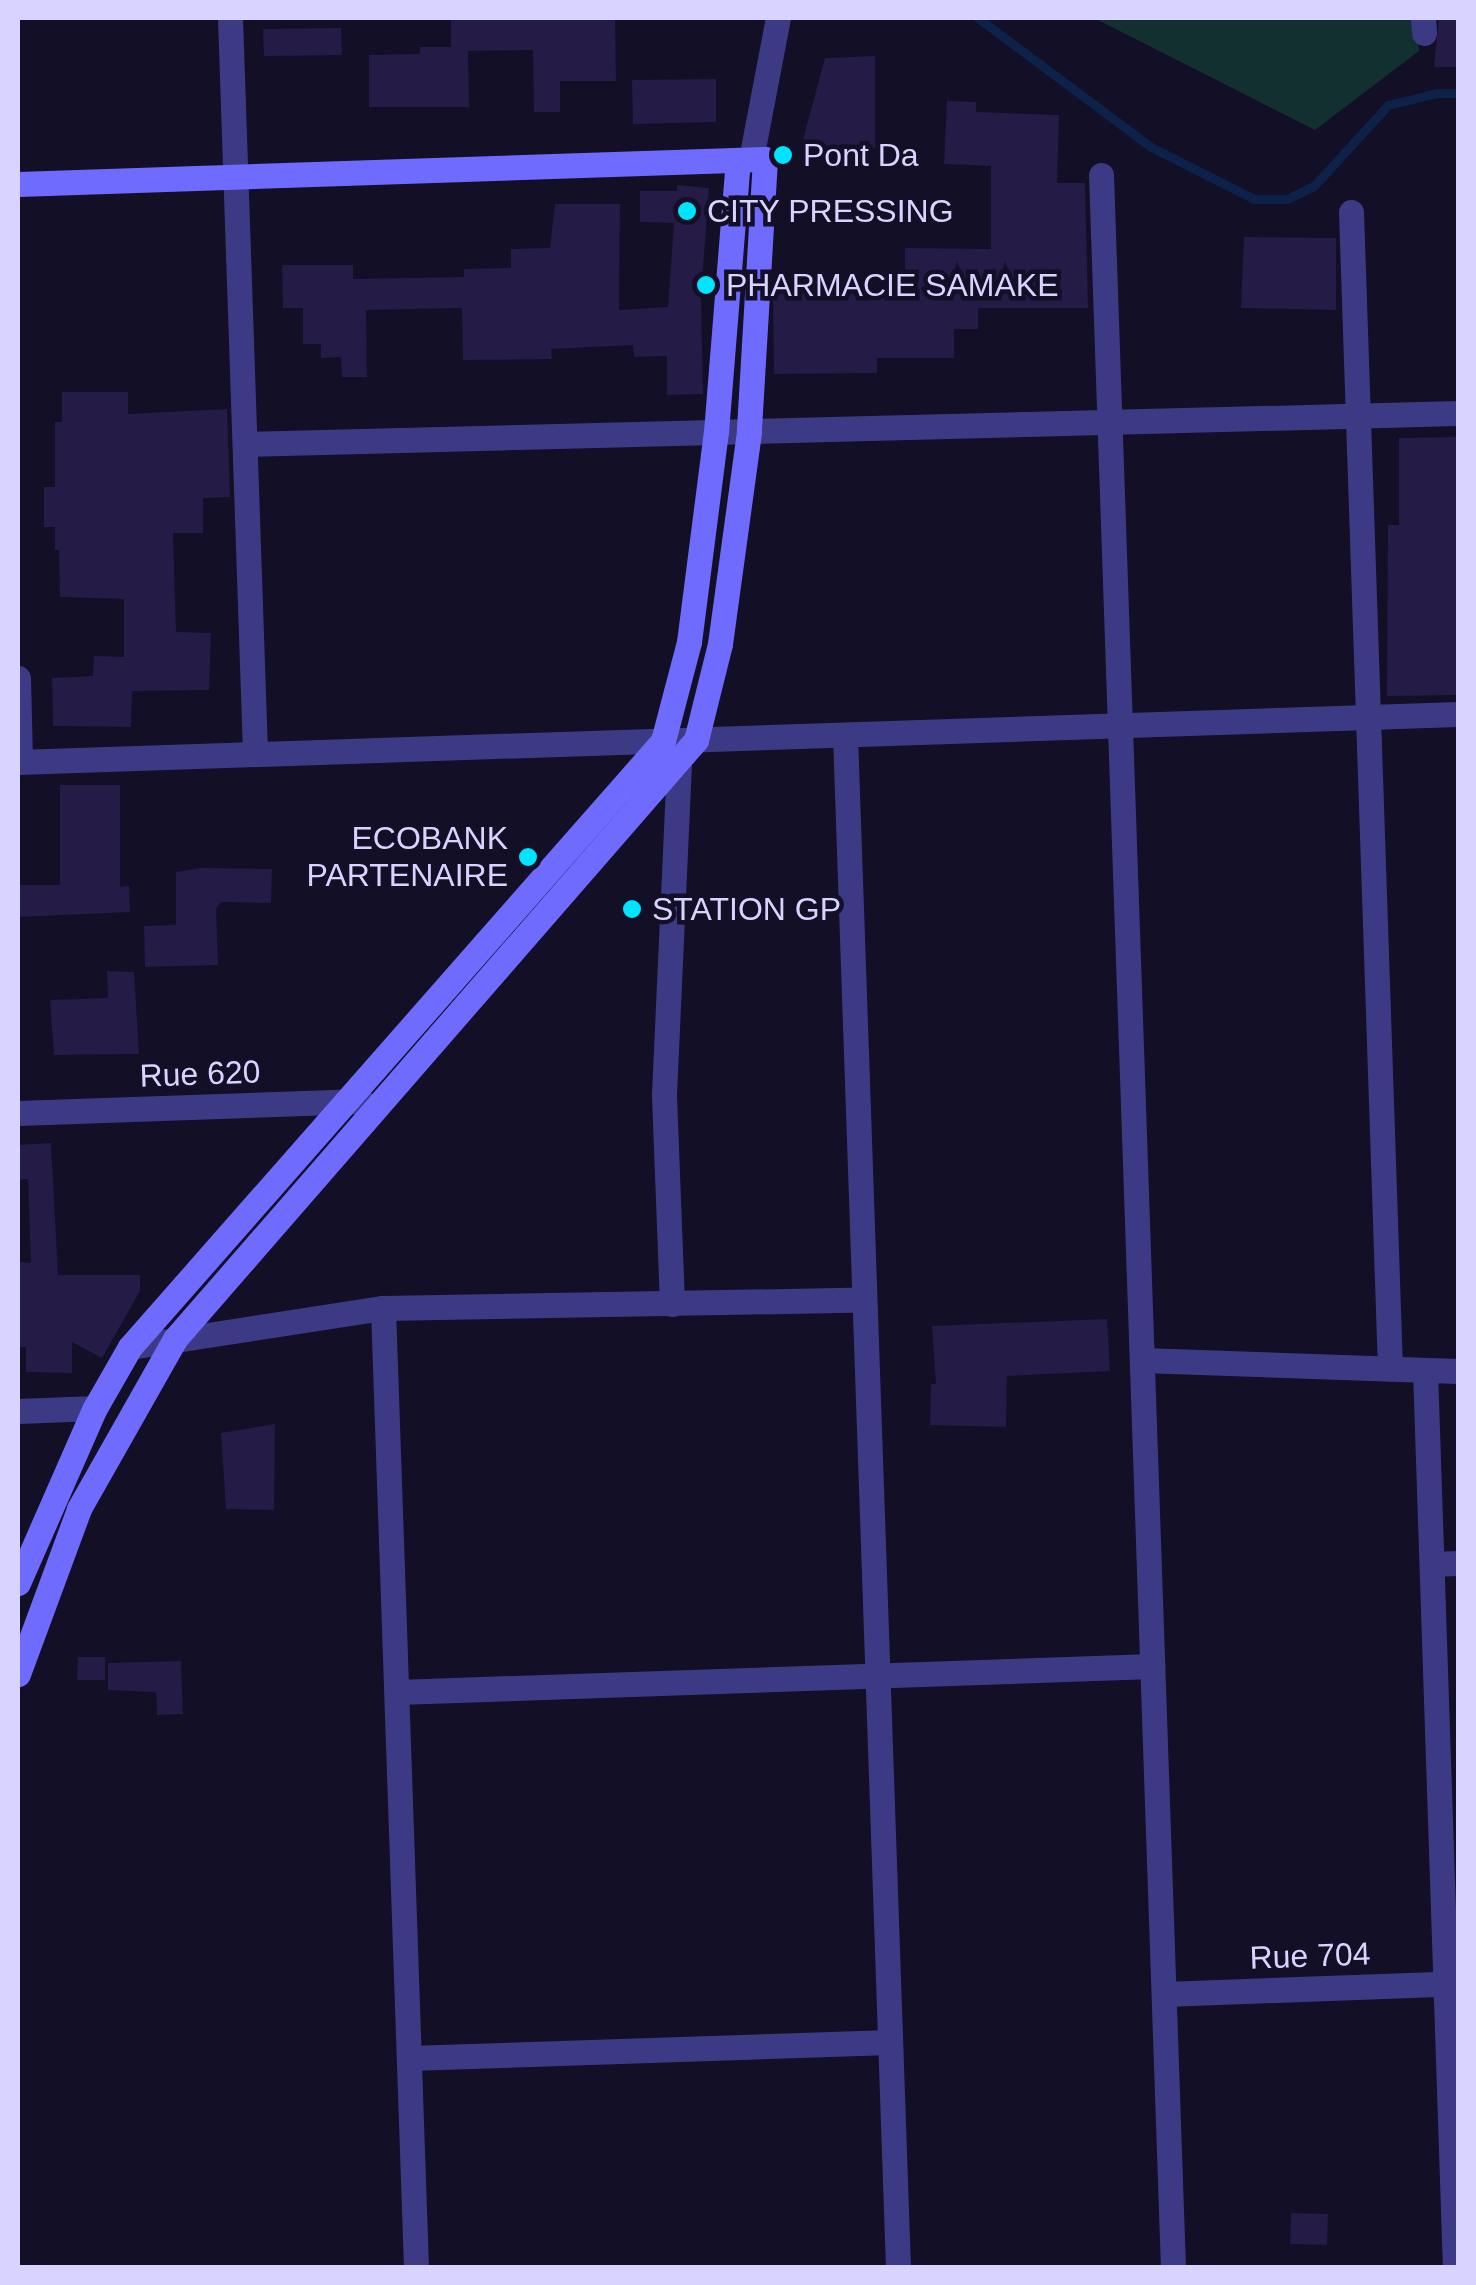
<!DOCTYPE html>
<html>
<head>
<meta charset="utf-8">
<style>
  body { margin:0 }
  #map { position:relative; width:1476px; height:2285px; overflow:hidden; background:#130f26; font-family:Helvetica,sans-serif }
  div>[style] { position:absolute }
  .green>* { inset:0; background:#12302f }
  .stream>* { height:9px; margin:-4.5px; padding:0 4.5px; transform-origin:4.5px; border-radius:4.5px; background:#0c2248 }
  .building>* { inset:0; background:#241b47 }
  .minor>* { height:25px; margin:-12.5px; padding:0 12.5px; transform-origin:12.5px; border-radius:12.5px; background:#3d3a85 }
  .tertiary>* { height:25px; margin:-12.5px; padding:0 12.5px; transform-origin:12.5px; border-radius:12.5px; background:#3d3a85 }
  .secondary>* { height:25px; margin:-12.5px; padding:0 12.5px; transform-origin:12.5px; border-radius:12.5px; background:#6f6bff }
  .dots>* { width:28px; height:28px; translate:-50% -50%; box-sizing:border-box; border:5px solid #130f26; border-radius:50% }
  span { translate:-50% -50%; white-space:nowrap; text-align:center; line-height:1.15; -webkit-text-stroke:9px #130f26; paint-order:stroke }
  .poi-label { font-size:32px; color:#d9d4ff }
  .left { translate:0 -50%; text-align:left }
  .right { translate:-100% -50%; text-align:right }
  .street-label { font-size:32px; color:#d9d4ff }
  .frame { position:absolute; inset:0; border:20px solid #d9d4ff; pointer-events:none }
</style>
</head>
<body>
<div id="map">
  <div class="green">
    <i style="clip-path:polygon(1094px 18px,1416px 18px,1419px 51px,1315px 130px)"></i>
  </div>
  <div class="stream">
    <i style="left:978px;top:18px;width:216px;rotate:36.7deg"></i>
    <i style="left:1151px;top:147px;width:115px;rotate:26.8deg"></i>
    <i style="left:1254px;top:199px;width:33px"></i>
    <i style="left:1287px;top:199px;width:30px;rotate:-26deg"></i>
    <i style="left:1314px;top:186px;width:110px;rotate:-47.6deg"></i>
    <i style="left:1388px;top:105px;width:50px;rotate:-13.8deg"></i>
    <i style="left:1437px;top:93px;width:21px"></i>
  </div>
  <div class="building">
    <i style="clip-path:polygon(451px 18px,615px 18px,616px 81px,560px 81px,560px 112px,534px 112px,533px 50px,468px 51px,469px 107px,369px 107px,369px 55px,420px 54px,420px 47px,451px 47px)"></i>
    <i style="clip-path:polygon(1439px 18px,1458px 18px,1458px 67px,1434px 67px)"></i>
    <i style="clip-path:polygon(341px 28px,342px 55px,264px 56px,263px 29px)"></i>
    <i style="clip-path:polygon(875px 56px,875px 148px,801px 147px,825px 58px)"></i>
    <i style="clip-path:polygon(716px 79px,716px 122px,633px 124px,632px 80px)"></i>
    <i style="clip-path:polygon(947px 101px,976px 102px,976px 112px,1059px 115px,1057px 183px,1085px 183px,1088px 308px,978px 308px,978px 329px,954px 329px,954px 358px,877px 358px,877px 373px,774px 374px,773px 292px,905px 291px,905px 248px,991px 249px,991px 166px,944px 164px)"></i>
    <i style="clip-path:polygon(677px 185px,709px 188px,701px 295px,703px 394px,667px 395px,667px 356px,634px 357px,633px 345px,551px 349px,552px 359px,463px 360px,462px 308px,366px 310px,367px 377px,342px 377px,341px 357px,321px 358px,321px 344px,303px 344px,303px 308px,283px 308px,282px 265px,353px 265px,353px 279px,464px 277px,464px 269px,511px 268px,511px 249px,550px 248px,555px 204px,620px 204px,619px 310px,668px 307px,674px 223px,640px 222px,640px 191px,677px 191px)"></i>
    <i style="clip-path:polygon(1244px 237px,1336px 238px,1336px 310px,1241px 308px)"></i>
    <i style="clip-path:polygon(62px 392px,128px 392px,128px 414px,227px 409px,230px 497px,203px 498px,203px 533px,173px 533px,176px 632px,211px 633px,209px 690px,132px 691px,131px 727px,53px 726px,52px 678px,93px 676px,94px 656px,124px 657px,124px 599px,60px 597px,59px 550px,55px 550px,55px 527px,44px 527px,44px 487px,55px 487px,55px 422px,62px 422px)"></i>
    <i style="clip-path:polygon(1458px 437px,1458px 695px,1387px 696px,1388px 525px,1399px 525px,1399px 438px)"></i>
    <i style="clip-path:polygon(60px 785px,120px 785px,120px 887px,129px 886px,130px 912px,18px 917px,18px 885px,60px 885px)"></i>
    <i style="clip-path:polygon(201px 868px,272px 869px,271px 903px,221px 902px,216px 908px,218px 965px,145px 967px,144px 926px,176px 925px,176px 872px)"></i>
    <i style="clip-path:polygon(107px 971px,134px 972px,139px 1054px,54px 1055px,50px 1000px,108px 998px)"></i>
    <i style="clip-path:polygon(51px 1143px,58px 1275px,140px 1275px,140px 1291px,102px 1358px,72px 1342px,72px 1373px,26px 1372px,26px 1347px,18px 1347px,18px 1262px,31px 1263px,28px 1179px,18px 1180px,18px 1145px)"></i>
    <i style="clip-path:polygon(1107px 1319px,1110px 1371px,1007px 1376px,1006px 1427px,930px 1425px,931px 1384px,936px 1384px,932px 1326px)"></i>
    <i style="clip-path:polygon(275px 1424px,274px 1510px,226px 1509px,221px 1433px)"></i>
    <i style="clip-path:polygon(78px 1657px,105px 1657px,105px 1680px,77px 1680px)"></i>
    <i style="clip-path:polygon(181px 1661px,183px 1714px,157px 1715px,156px 1692px,108px 1690px,108px 1663px)"></i>
    <i style="clip-path:polygon(1291px 2213px,1328px 2214px,1327px 2245px,1290px 2244px)"></i>
  </div>
  <div class="minor">
    <i style="left:230px;top:18px;width:736px;rotate:88.05deg"></i>
    <i style="left:1423px;top:18px;width:15px;rotate:86deg"></i>
    <i style="left:1101px;top:175px;width:2094px;rotate:88.03deg"></i>
    <i style="left:1351px;top:212px;width:1157px;rotate:88.07deg"></i>
    <i style="left:245px;top:444px;width:1213px;rotate:-1.46deg"></i>
    <i style="left:18px;top:678px;width:84px;rotate:88.6deg"></i>
    <i style="left:845px;top:735px;width:1534px;rotate:88.02deg"></i>
    <i style="left:18px;top:762px;width:1441px;rotate:-1.91deg"></i>
    <i style="left:18px;top:1113px;width:344px;rotate:-2deg"></i>
    <i style="left:672px;top:1304px;width:210px;rotate:-92.2deg"></i>
    <i style="left:664px;top:1094px;width:336px;rotate:-87.4deg"></i>
    <i style="left:383px;top:1308px;width:961px;rotate:88.03deg"></i>
    <i style="left:130px;top:1347px;width:256px;rotate:-8.8deg"></i>
    <i style="left:383px;top:1308px;width:481px;rotate:-1deg"></i>
    <i style="left:1142px;top:1360px;width:316px;rotate:2deg"></i>
    <i style="left:1425px;top:1370px;width:899px;rotate:88.09deg"></i>
    <i style="left:18px;top:1411px;width:77px;rotate:-2.2deg"></i>
    <i style="left:1432px;top:1564px;width:26px;rotate:-2deg"></i>
    <i style="left:397px;top:1692px;width:756px;rotate:-1.97deg"></i>
    <i style="left:1164px;top:1994px;width:294px;rotate:-2.1deg"></i>
    <i style="left:409px;top:2058px;width:481px;rotate:-1.9deg"></i>
  </div>
  <div class="tertiary">
    <i style="left:751px;top:159px;width:144px;rotate:-79.2deg"></i>
  </div>
  <div class="secondary">
    <i style="left:18px;top:184px;width:747px;rotate:-1.92deg"></i>
    <i style="left:765px;top:159px;width:273px;rotate:93.4deg"></i>
    <i style="left:749px;top:432px;width:214px;rotate:97.8deg"></i>
    <i style="left:720px;top:644px;width:99px;rotate:104deg"></i>
    <i style="left:696px;top:740px;width:794px;rotate:131.02deg"></i>
    <i style="left:175px;top:1339px;width:195px;rotate:119.5deg"></i>
    <i style="left:79px;top:1509px;width:176px;rotate:110.3deg"></i>
    <i style="left:18px;top:1583px;width:191px;rotate:-66.3deg"></i>
    <i style="left:95px;top:1408px;width:70px;rotate:-60.2deg"></i>
    <i style="left:130px;top:1347px;width:807px;rotate:-48.67deg"></i>
    <i style="left:663px;top:741px;width:102px;rotate:-75.3deg"></i>
    <i style="left:689px;top:642px;width:212px;rotate:-82.7deg"></i>
    <i style="left:716px;top:432px;width:273px;rotate:-85.4deg"></i>
  </div>
  <div class="dots">
    <i style="left:783px;top:155px;background:#00e5ff"></i>
    <i style="left:687px;top:211px;background:#00e5ff"></i>
    <i style="left:706px;top:285px;background:#00e5ff"></i>
    <i style="left:528px;top:857px;background:#00e5ff"></i>
    <i style="left:632px;top:909px;background:#00e5ff"></i>
  </div>
  <div class="poi-label">
    <span class="left" style="left:803px;top:155px">Pont Da</span>
    <span class="left" style="left:707px;top:211px">CITY PRESSING</span>
    <span class="left" style="left:726px;top:285px">PHARMACIE SAMAKE</span>
    <span class="right" style="left:508px;top:857px">ECOBANK<br>PARTENAIRE</span>
    <span class="left" style="left:652px;top:909px">STATION GP</span>
  </div>
  <div class="street-label">
    <span style="left:200px;top:1074px;rotate:-2deg">Rue 620</span>
    <span style="left:1310px;top:1956px;rotate:-2deg">Rue 704</span>
  </div>
  <div class="frame"></div>
</div>
</body>
</html>
